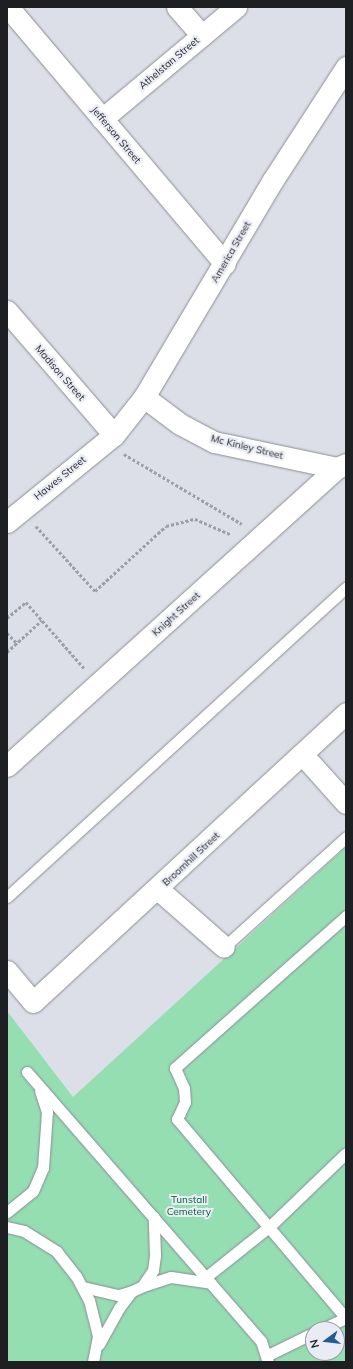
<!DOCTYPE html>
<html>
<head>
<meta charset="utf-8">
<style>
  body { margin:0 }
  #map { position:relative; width:353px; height:1369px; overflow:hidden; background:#dcdfe7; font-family:Mulish,sans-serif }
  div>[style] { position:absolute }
  .green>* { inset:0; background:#94deb2 }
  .path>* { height:2.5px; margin-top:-1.25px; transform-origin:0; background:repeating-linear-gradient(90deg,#9da0a6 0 3px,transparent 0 5px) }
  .roads { filter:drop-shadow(0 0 1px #8a8d94) drop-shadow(0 0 1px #8a8d94) }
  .lane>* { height:11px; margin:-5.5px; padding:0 5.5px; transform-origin:5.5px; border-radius:5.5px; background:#fff }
  .street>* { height:21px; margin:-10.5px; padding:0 10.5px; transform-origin:10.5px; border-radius:10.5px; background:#fff }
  span { translate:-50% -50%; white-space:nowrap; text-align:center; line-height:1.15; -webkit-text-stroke:4px #e9ecf4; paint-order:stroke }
  .street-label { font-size:10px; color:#1e1f22 }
  .park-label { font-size:10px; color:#00633a }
  .frame { position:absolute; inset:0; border:8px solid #1e1f22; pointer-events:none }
  .north { position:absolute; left:305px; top:1321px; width:40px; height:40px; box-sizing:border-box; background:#e9ecf4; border:1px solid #989aa0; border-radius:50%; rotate:255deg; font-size:11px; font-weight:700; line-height:16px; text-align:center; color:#1e1f22 }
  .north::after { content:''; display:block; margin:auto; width:14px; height:18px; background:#245c94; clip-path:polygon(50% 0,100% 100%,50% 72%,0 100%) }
</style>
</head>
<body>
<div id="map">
  <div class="green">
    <i style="clip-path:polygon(evenodd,346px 847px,346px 1362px,7px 1362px,7px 1011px,73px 1097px,346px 847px,313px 1329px,337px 1329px,337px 1353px,313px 1353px,313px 1329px)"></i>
  </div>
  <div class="path">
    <i style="left:124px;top:454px;width:137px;rotate:30.7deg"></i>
    <i style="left:36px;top:526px;width:88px;rotate:47.8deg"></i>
    <i style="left:95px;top:591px;width:96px;rotate:-42.5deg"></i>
    <i style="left:166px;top:526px;width:30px;rotate:-14deg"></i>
    <i style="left:195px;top:519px;width:40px;rotate:23.4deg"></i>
    <i style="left:7px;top:618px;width:25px;rotate:-40deg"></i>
    <i style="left:26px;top:602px;width:88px;rotate:48.7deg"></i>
    <i style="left:7px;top:633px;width:14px;rotate:45deg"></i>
    <i style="left:7px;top:652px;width:47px;rotate:-42.4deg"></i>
  </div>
  <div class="roads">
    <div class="lane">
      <i style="left:7px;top:897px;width:459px;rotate:-42.4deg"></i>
      <i style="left:346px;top:916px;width:229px;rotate:138.4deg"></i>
      <i style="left:175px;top:1068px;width:22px;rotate:66deg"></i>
      <i style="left:184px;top:1088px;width:14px;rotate:86deg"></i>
      <i style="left:185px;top:1102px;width:19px;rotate:115deg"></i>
      <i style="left:177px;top:1119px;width:261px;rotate:49.7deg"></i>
      <i style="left:224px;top:947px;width:164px;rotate:-42deg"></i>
      <i style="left:27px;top:1072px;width:357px;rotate:49deg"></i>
      <i style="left:261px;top:1341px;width:22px;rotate:72deg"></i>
      <i style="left:7px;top:1212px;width:33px;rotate:-39deg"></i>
      <i style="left:33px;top:1191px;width:25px;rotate:-67deg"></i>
      <i style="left:43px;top:1168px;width:56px;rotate:-85.9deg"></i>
      <i style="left:47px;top:1112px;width:22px;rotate:-108deg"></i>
      <i style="left:7px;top:1227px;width:17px;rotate:13deg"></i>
      <i style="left:24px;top:1231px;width:39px;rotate:32deg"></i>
      <i style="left:57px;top:1252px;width:31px;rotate:52deg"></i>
      <i style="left:76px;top:1276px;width:27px;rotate:62deg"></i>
      <i style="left:89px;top:1300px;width:37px;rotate:76deg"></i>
      <i style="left:98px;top:1336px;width:26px;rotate:101deg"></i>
      <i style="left:206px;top:1277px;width:82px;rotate:-38.6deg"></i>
      <i style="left:270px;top:1226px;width:105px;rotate:-43.8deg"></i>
      <i style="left:143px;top:1285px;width:18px;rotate:-56deg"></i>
      <i style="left:153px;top:1270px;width:15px;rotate:-82deg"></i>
      <i style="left:155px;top:1255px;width:38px;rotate:-92deg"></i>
      <i style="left:83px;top:1287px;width:37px;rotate:13deg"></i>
      <i style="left:119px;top:1295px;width:14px;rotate:-17deg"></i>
      <i style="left:322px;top:1329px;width:26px;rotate:-25deg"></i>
      <i style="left:99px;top:1344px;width:41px;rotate:-60.9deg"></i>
      <i style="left:119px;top:1308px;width:21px;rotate:-53deg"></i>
      <i style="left:132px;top:1291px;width:12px;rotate:-24deg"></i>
      <i style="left:143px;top:1286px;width:29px;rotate:-18deg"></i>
      <i style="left:171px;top:1277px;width:40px;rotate:8.5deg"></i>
      <i style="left:268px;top:1355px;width:50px;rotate:-26.1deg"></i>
    </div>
    <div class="street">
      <i style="left:8px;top:7px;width:336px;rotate:49.8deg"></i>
      <i style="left:177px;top:7px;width:38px;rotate:49deg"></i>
      <i style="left:102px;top:119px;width:175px;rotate:-39.9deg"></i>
      <i style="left:7px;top:311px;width:164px;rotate:49.2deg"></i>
      <i style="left:144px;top:397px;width:45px;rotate:36.9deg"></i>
      <i style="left:180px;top:424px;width:38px;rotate:28deg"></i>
      <i style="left:214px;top:442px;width:126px;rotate:11.9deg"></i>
      <i style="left:7px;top:522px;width:138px;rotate:-39.1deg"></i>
      <i style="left:114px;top:435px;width:48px;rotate:-51.7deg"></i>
      <i style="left:144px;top:397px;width:252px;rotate:-59.3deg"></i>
      <i style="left:273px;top:180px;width:135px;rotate:-57.1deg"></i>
      <i style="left:302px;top:754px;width:66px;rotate:48.1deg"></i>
      <i style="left:7px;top:766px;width:445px;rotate:-42.1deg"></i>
      <i style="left:337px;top:468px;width:10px;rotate:-24deg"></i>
      <i style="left:159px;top:890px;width:86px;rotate:41.2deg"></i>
      <i style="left:7px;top:971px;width:40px;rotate:50deg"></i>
      <i style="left:33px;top:1002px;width:426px;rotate:-42.7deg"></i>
    </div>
  </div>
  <div class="street-label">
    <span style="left:169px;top:63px;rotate:-40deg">Athelstan Street</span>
    <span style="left:116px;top:135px;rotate:50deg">Jefferson Street</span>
    <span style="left:231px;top:252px;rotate:-60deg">America Street</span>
    <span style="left:60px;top:373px;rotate:49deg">Madison Street</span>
    <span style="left:247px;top:447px;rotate:14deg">Mc Kinley Street</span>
    <span style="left:60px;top:478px;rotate:-39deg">Hawes Street</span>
    <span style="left:176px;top:614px;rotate:-42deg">Knight Street</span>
    <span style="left:191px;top:859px;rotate:-43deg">Broomhill Street</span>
  </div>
  <div class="park-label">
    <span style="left:189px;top:1205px">Tunstall<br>Cemetery</span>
  </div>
  <div class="frame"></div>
  <div class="north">N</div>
</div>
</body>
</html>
